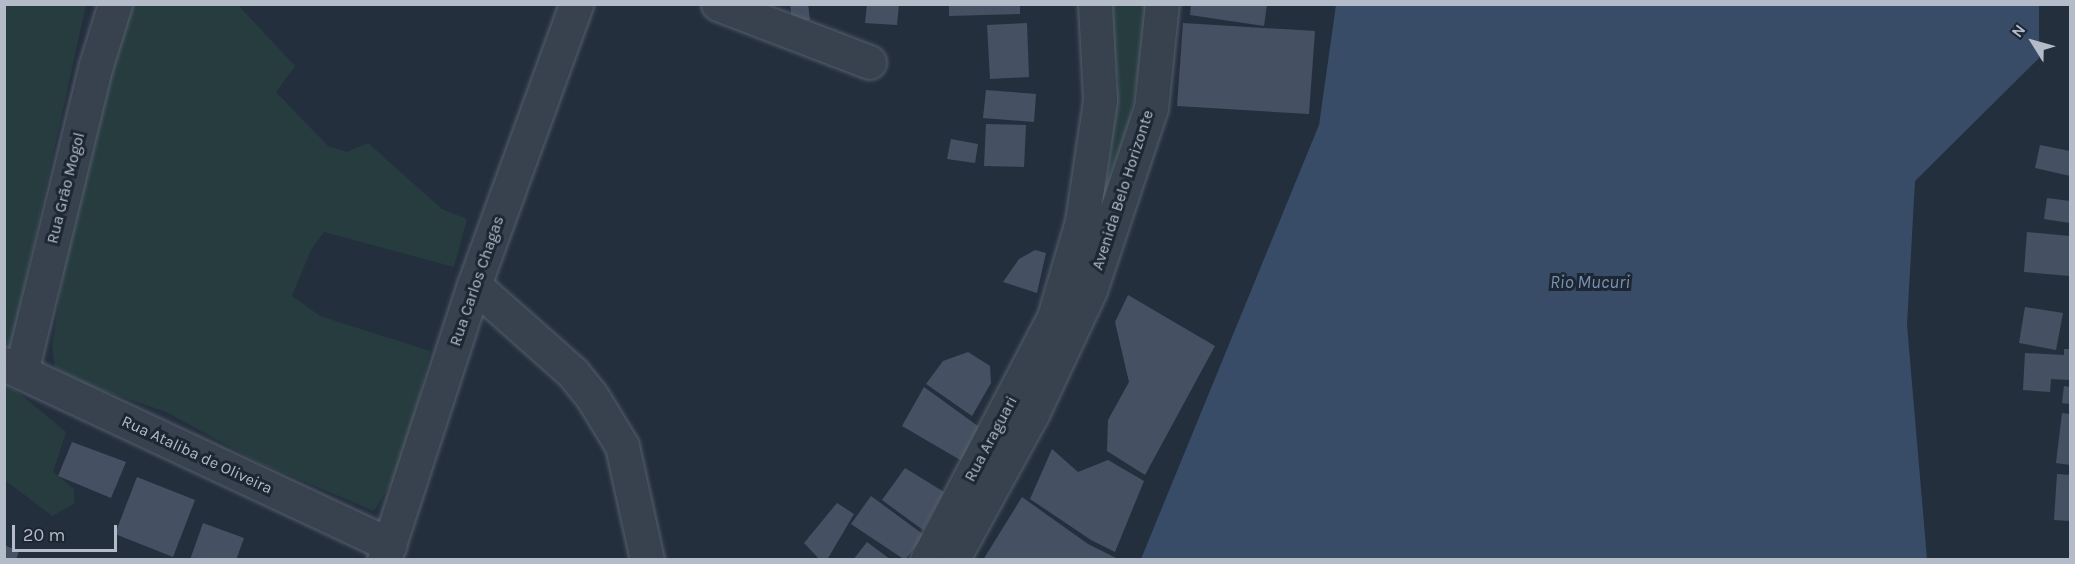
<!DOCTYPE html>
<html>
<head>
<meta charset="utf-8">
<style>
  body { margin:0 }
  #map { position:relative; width:2075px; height:564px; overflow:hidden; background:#242f3e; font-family:Karla,sans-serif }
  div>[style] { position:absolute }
  .green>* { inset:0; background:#263c3f }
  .water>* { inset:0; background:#394c67 }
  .building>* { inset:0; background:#455162 }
  .roads { filter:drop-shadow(0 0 2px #565f6c) drop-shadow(0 0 2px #565f6c) }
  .minor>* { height:33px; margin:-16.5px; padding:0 16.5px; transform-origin:16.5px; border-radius:16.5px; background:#38414e }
  .tertiary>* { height:33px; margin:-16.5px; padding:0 16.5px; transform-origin:16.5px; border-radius:16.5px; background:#38414e }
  span { translate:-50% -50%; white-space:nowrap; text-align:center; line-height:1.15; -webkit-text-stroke:6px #1d2633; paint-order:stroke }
  .street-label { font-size:16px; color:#b4bcc9 }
  .water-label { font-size:18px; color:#7c92b1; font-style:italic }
  .frame { position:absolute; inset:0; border:6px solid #b4bcc9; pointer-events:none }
  .north { position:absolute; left:2003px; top:12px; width:60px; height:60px; -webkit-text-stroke:4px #1d2633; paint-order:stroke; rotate:307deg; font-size:16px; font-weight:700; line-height:24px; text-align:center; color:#b4bcc9 }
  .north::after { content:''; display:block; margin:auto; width:21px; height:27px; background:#b4bcc9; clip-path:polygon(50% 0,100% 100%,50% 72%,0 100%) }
  .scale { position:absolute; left:12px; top:525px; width:105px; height:27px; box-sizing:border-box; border:3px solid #b4bcc9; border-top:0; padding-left:8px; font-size:18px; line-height:21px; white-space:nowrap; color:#b4bcc9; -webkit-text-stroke:4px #1d2633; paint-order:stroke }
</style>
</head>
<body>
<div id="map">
  <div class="green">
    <i style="clip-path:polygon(4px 5px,86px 5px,11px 346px,4px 344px)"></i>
    <i style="clip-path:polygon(130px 5px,238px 5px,295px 66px,276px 92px,328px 146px,347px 152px,368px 143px,442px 209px,467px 219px,454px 267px,324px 232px,311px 250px,292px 296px,320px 316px,430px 351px,404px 463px,374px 511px,258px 462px,166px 412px,87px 385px,55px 368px,52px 346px,77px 185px)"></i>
    <i style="clip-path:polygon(1109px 5px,1150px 5px,1112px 221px,1103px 219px,1118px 82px)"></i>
    <i style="clip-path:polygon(5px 386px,19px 393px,66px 432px,53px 472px,74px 489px,74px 504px,52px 516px,5px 480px)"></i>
  </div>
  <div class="water">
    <i style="clip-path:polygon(1336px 5px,2039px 5px,2039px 58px,1915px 181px,1907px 325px,1927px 559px,1141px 559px,1319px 125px)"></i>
  </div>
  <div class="building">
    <i style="clip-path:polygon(790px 4px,808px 4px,810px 20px,792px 21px)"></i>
    <i style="clip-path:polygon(867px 4px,899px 4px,897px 25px,865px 23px)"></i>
    <i style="clip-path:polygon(949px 4px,1020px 4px,1020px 14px,949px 16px)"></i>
    <i style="clip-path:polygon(1191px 4px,1267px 4px,1264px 26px,1190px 15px)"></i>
    <i style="clip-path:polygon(1027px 23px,1029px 77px,990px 79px,987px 25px)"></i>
    <i style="clip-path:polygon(1183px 23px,1315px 31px,1309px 114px,1177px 106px)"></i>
    <i style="clip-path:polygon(986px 90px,1036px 94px,1034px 122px,983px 118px)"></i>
    <i style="clip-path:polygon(986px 124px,1026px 125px,1024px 167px,984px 166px)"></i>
    <i style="clip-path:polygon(951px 139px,978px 144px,975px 163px,947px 159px)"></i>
    <i style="clip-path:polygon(2040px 145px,2070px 151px,2070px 176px,2035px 168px)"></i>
    <i style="clip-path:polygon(2047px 198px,2070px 201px,2070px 223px,2044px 219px)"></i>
    <i style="clip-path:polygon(2027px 232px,2070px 236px,2070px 276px,2024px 272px)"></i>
    <i style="clip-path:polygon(1035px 250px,1046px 253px,1037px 293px,1003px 282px,1019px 259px)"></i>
    <i style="clip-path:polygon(1128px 295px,1215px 346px,1145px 475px,1107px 451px,1108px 420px,1129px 382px,1115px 322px)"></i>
    <i style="clip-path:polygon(2025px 307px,2063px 313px,2056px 350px,2019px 343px)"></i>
    <i style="clip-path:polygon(2064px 349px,2070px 349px,2070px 380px,2051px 379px,2050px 392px,2023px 390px,2025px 353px,2064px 355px)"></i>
    <i style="clip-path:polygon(968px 352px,990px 366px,991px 383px,972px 416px,926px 384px,943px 361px)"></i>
    <i style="clip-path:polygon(2064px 386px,2070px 387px,2070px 404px,2062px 403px)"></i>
    <i style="clip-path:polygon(924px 387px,982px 429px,962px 461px,902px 426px)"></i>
    <i style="clip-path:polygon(2062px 413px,2070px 414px,2070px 465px,2056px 463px)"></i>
    <i style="clip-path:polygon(72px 442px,126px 462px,111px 498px,58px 476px)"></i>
    <i style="clip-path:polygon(1052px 449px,1078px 472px,1108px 460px,1144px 481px,1115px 552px,1091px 540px,1030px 499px)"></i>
    <i style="clip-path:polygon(905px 468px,944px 492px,923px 530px,882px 500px)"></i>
    <i style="clip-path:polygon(2057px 474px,2070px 475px,2070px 521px,2054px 520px)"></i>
    <i style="clip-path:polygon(137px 477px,195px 500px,173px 557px,115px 534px)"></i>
    <i style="clip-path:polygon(871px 496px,924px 535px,905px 560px,851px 524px)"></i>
    <i style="clip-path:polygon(1022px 497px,1088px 544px,1120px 560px,983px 560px)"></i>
    <i style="clip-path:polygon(837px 503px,854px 514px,827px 560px,820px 560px,804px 543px)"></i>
    <i style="clip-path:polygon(203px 523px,244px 538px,236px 560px,190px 560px)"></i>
    <i style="clip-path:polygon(867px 542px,891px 560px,853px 560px)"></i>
    <i style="clip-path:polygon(4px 545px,19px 551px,16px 560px,4px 560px)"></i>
  </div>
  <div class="roads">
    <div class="minor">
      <i style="left:718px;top:4px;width:162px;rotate:21deg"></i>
      <i style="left:474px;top:285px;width:132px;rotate:41.6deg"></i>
      <i style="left:573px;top:373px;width:28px;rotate:51deg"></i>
      <i style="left:591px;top:395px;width:60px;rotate:58.7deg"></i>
      <i style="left:622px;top:446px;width:117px;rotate:77.6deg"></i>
      <i style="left:4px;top:364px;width:426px;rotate:25.1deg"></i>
      <i style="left:21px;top:372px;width:316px;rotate:-76.3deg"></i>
      <i style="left:96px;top:65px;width:64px;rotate:-72.7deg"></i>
      <i style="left:384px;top:560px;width:289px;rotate:-71.9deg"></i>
      <i style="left:474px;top:285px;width:299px;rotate:-70deg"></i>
    </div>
    <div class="tertiary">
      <i style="left:927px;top:560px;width:274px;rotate:-62.4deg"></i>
      <i style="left:1054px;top:317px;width:100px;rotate:-73.7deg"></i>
      <i style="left:1082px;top:221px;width:122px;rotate:-81.5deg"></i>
      <i style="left:1100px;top:100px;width:96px;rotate:-93deg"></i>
      <i style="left:952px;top:560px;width:166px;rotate:-61.3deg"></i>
      <i style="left:1032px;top:414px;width:137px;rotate:-64.9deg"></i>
      <i style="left:1090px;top:290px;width:192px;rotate:-71.5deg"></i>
      <i style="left:1151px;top:108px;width:105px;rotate:-84deg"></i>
    </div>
  </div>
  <div class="street-label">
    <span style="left:66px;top:188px;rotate:-76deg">Rua Grão Mogol</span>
    <span style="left:1123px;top:190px;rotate:-72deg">Avenida Belo Horizonte</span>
    <span style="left:477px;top:281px;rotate:-71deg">Rua Carlos Chagas</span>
    <span style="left:991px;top:439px;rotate:-62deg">Rua Araguari</span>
    <span style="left:197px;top:455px;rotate:25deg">Rua Ataliba de Oliveira</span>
  </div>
  <div class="water-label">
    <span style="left:1590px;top:282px">Rio Mucuri</span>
  </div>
  <div class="frame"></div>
  <div class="north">N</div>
  <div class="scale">20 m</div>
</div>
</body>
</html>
